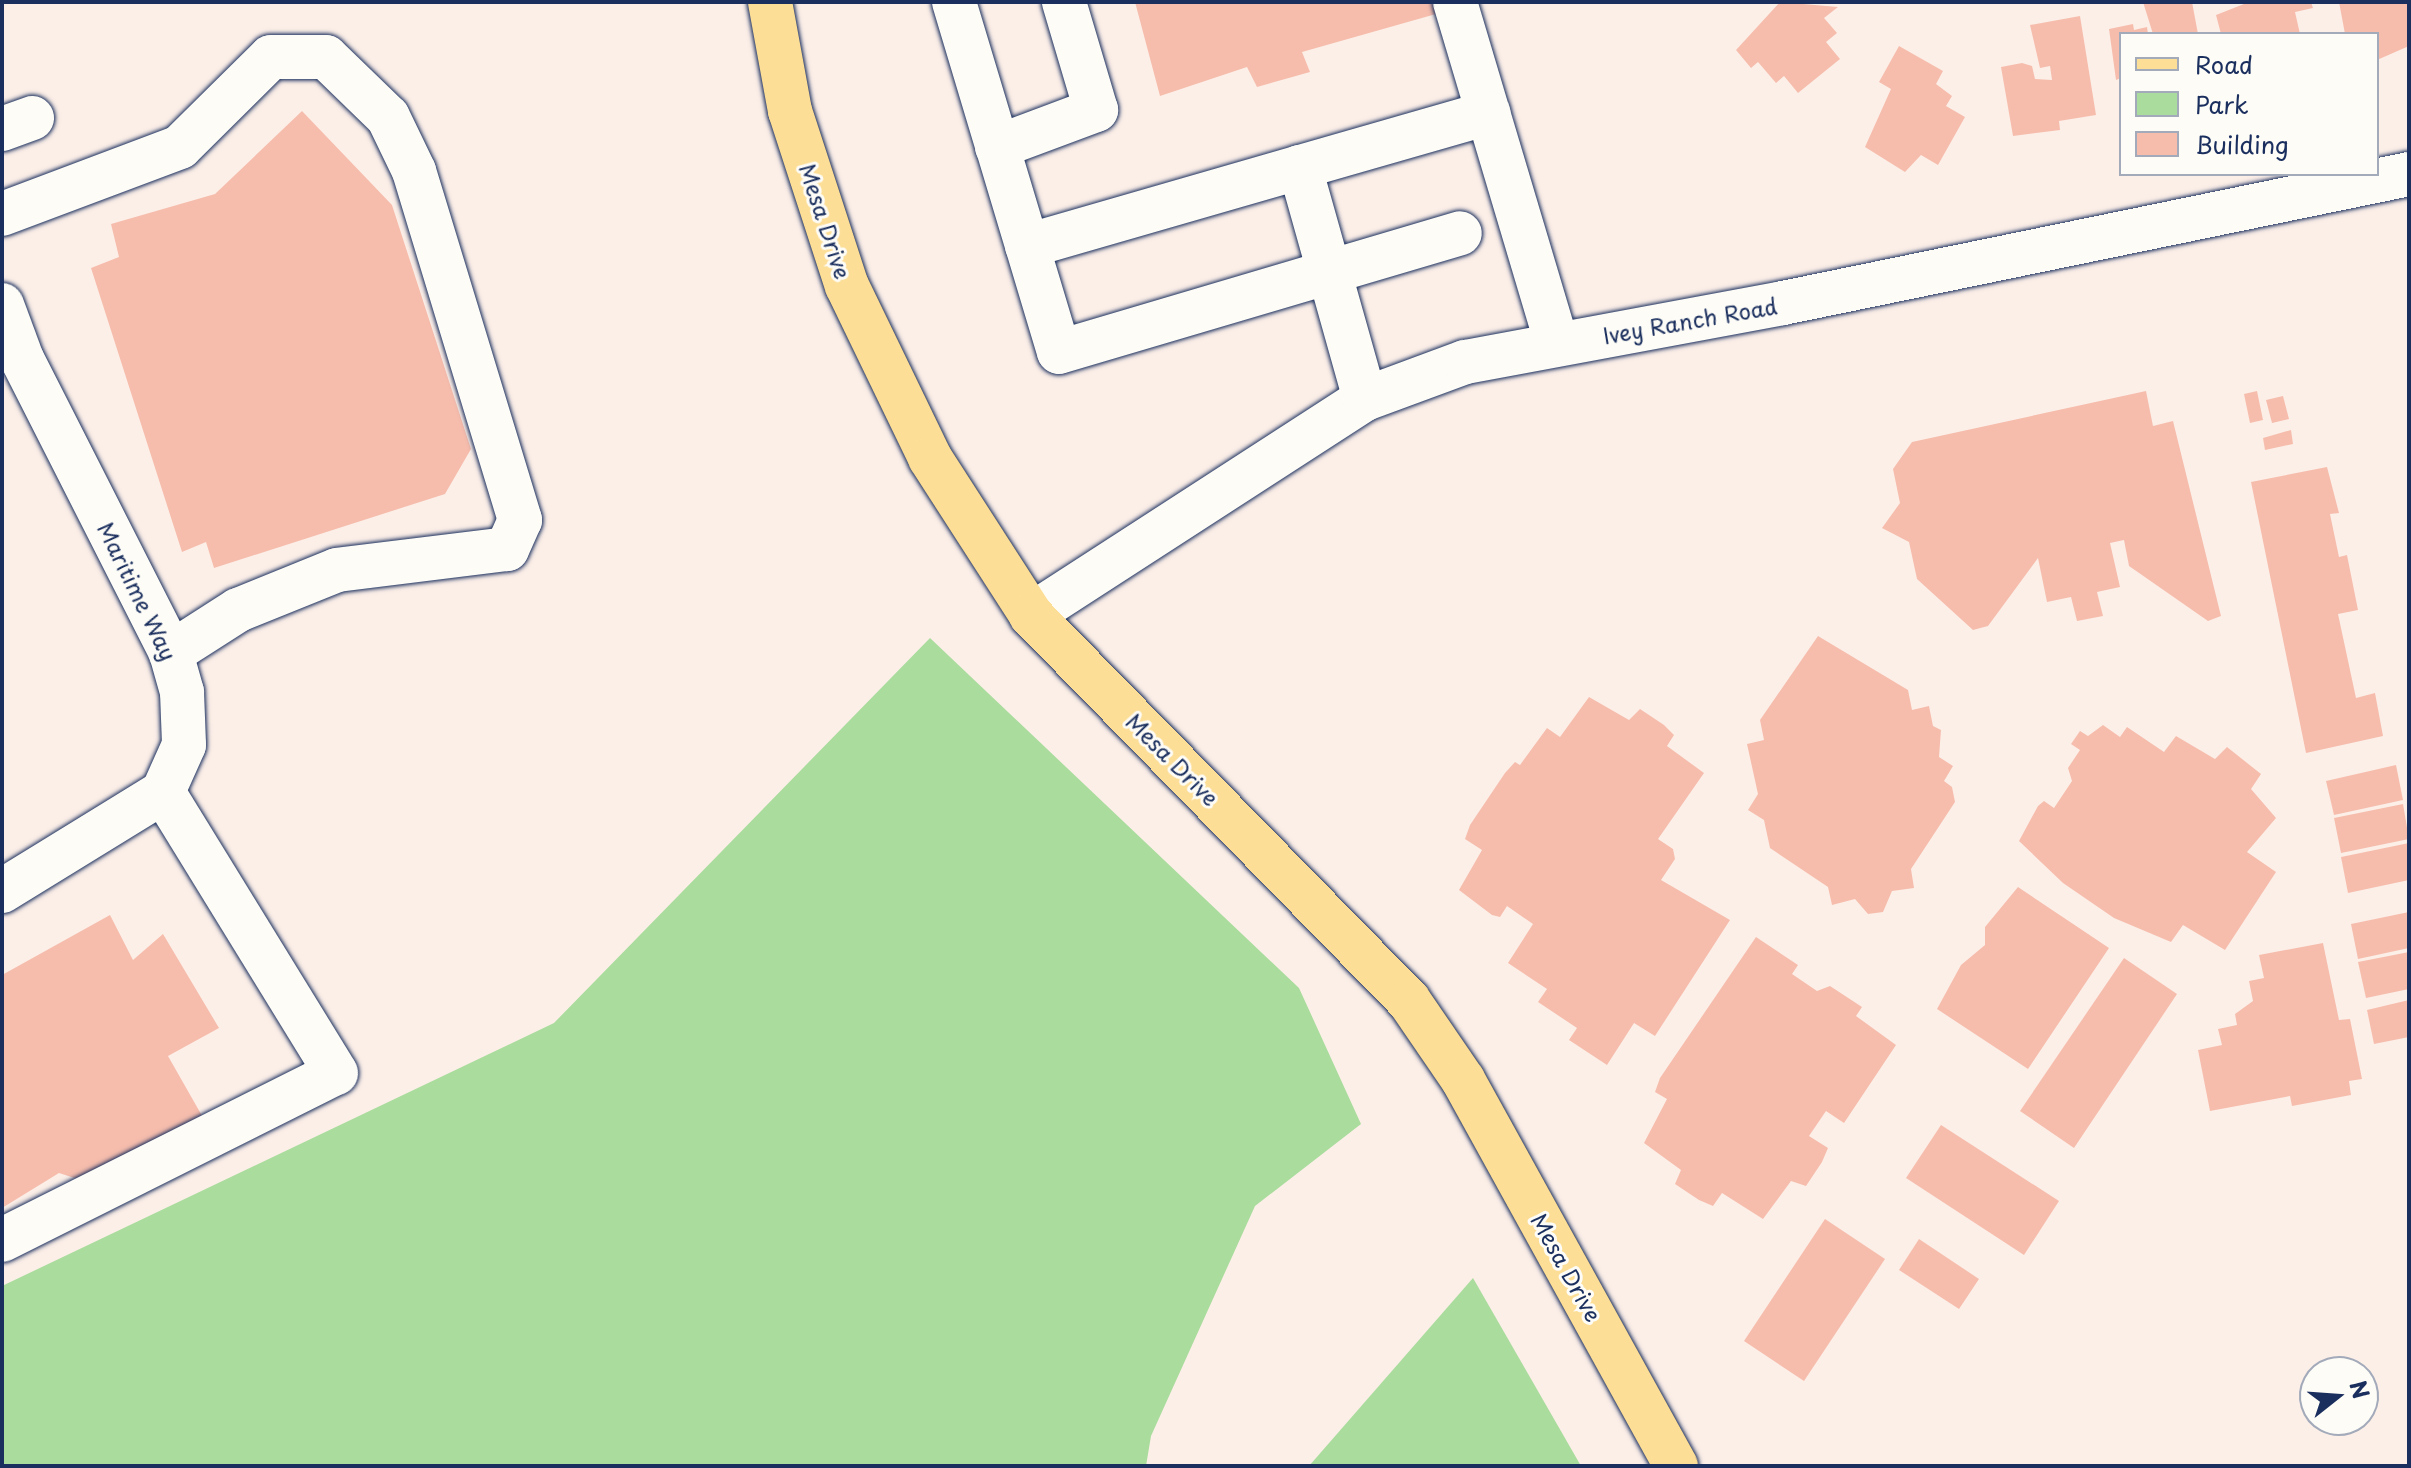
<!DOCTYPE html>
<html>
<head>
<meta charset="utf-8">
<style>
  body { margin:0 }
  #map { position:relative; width:2411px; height:1468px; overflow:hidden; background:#fcefe8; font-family:"Playpen Sans",sans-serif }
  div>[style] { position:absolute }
  .green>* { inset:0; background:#a9dc9d }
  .building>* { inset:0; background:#f6bdad }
  .roads { filter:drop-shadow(0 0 2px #1b2f5e) drop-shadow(0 0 2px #1b2f5e) }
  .minor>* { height:44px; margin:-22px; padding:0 22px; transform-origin:22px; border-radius:22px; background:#fdfcf7 }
  .major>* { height:44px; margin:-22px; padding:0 22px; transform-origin:22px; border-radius:22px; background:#fdde96 }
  span { translate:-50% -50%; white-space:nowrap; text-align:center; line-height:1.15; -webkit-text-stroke:6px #fdfcf7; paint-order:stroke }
  .street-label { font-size:22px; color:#1b2f5e }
  .frame { position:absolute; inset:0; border:4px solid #1b2f5e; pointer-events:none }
  .legend { position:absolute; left:2119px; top:32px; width:260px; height:144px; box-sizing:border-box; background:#fdfcf7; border:2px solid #a3aaba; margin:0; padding:10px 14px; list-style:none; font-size:24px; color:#1b2f5e }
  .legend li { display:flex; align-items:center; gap:16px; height:40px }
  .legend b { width:40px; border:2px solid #a3aaba }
  .north { position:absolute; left:2299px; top:1356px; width:80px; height:80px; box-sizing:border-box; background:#fdfcf7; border:2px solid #a3aaba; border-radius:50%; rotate:73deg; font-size:22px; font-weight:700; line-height:32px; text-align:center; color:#1b2f5e }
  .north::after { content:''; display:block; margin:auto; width:28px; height:36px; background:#1b2f5e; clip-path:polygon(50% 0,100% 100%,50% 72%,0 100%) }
</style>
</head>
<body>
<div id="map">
  <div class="green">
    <i style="clip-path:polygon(930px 638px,1299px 988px,1361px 1124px,1255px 1206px,1151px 1436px,1146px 1466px,2px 1466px,2px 1286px,554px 1023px)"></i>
    <i style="clip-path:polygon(1473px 1278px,1581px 1466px,1309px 1466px)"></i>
  </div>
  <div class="building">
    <i style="clip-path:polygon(1135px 2px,1433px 2px,1436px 14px,1302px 52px,1310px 72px,1257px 87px,1247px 67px,1160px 96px)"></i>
    <i style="clip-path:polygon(1780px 2px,1838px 7px,1824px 18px,1837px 33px,1826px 42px,1840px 59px,1798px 93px,1784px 76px,1776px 83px,1758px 62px,1751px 68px,1736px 50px)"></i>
    <i style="clip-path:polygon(2143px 2px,2192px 2px,2198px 34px,2153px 34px)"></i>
    <i style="clip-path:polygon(2249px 2px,2311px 2px,2313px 8px,2295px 12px,2300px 34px,2221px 34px,2216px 15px)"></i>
    <i style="clip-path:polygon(2339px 2px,2409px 2px,2409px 46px,2377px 60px,2377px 34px,2345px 34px)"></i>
    <i style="clip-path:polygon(2080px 16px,2096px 115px,2059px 121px,2060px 130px,2013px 136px,2001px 67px,2022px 63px,2032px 66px,2035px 79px,2052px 80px,2050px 66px,2040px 68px,2030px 25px)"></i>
    <i style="clip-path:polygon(2133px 24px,2134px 30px,2147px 27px,2148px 34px,2121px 34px,2121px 78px,2116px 80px,2109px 29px)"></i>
    <i style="clip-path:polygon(1899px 46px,1943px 71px,1936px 84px,1952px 96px,1946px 106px,1965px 117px,1938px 165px,1921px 155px,1905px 172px,1865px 147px,1891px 89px,1879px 82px)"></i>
    <i style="clip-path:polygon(302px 111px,392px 205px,471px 449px,445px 494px,214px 568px,206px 542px,182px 552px,91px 268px,119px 257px,111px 224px,215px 194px)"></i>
    <i style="clip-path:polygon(2146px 391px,2153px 426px,2173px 421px,2221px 616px,2208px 621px,2129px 566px,2124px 540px,2110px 543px,2120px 587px,2097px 592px,2103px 616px,2077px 621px,2071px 597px,2047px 602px,2038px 558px,1988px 626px,1973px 630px,1917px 579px,1909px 542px,1882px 528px,1900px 503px,1893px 469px,1912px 442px)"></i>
    <i style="clip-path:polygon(2257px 391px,2263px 420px,2250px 423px,2244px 394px)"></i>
    <i style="clip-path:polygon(2283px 396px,2289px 419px,2272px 423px,2266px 400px)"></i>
    <i style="clip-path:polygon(2291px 430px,2293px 444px,2265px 450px,2263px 438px)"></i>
    <i style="clip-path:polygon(2327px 467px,2339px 513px,2330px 514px,2339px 557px,2347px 555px,2358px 610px,2338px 614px,2356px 698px,2375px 693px,2383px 736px,2306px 753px,2251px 482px)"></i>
    <i style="clip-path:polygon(1818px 636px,1908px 690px,1912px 710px,1929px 706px,1933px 726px,1941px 730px,1939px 757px,1953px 766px,1944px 781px,1952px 787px,1955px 802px,1911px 869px,1914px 888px,1892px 891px,1883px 912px,1868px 914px,1855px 899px,1832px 905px,1828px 887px,1770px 848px,1764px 820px,1748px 810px,1758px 794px,1747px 744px,1764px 740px,1760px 720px)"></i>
    <i style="clip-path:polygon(1589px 697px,1629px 720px,1640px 709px,1664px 725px,1674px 735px,1667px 746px,1704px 773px,1658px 839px,1673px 849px,1675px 859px,1661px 880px,1730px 920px,1655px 1036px,1634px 1023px,1607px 1065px,1569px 1040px,1577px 1028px,1538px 1002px,1547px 989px,1508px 963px,1533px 924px,1507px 906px,1500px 917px,1492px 915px,1459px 890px,1482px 850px,1465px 839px,1470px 825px,1505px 773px,1515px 762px,1520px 765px,1547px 728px,1560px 737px)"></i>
    <i style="clip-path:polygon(2103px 725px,2120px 737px,2127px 727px,2164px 752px,2176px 736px,2215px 759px,2227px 747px,2261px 774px,2251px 789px,2276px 818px,2247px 852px,2276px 872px,2225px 950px,2183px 925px,2171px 942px,2114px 918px,2063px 883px,2019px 841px,2038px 806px,2044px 801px,2054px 808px,2072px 781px,2068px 768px,2080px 750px,2071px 744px,2080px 731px,2088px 736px)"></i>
    <i style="clip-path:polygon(2396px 765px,2403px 800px,2334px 815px,2326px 781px)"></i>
    <i style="clip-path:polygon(2403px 804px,2409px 839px,2341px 853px,2334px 818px)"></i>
    <i style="clip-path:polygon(2409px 843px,2409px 880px,2348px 893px,2341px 857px)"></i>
    <i style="clip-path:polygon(2018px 887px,2109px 948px,2028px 1069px,1937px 1009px,1961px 965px,1985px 945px,1985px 927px)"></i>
    <i style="clip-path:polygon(2409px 912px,2409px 948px,2358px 959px,2351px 924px)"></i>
    <i style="clip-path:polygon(110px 915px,133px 960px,163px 934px,219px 1028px,168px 1056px,205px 1121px,96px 1185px,59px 1173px,2px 1208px,2px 975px)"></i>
    <i style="clip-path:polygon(1756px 937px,1798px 965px,1792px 974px,1817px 991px,1830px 986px,1862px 1007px,1856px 1016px,1896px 1045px,1844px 1123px,1826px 1111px,1809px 1136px,1828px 1148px,1822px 1162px,1806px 1186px,1791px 1181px,1763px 1219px,1722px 1193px,1713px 1206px,1699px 1200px,1675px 1184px,1681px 1170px,1644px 1143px,1667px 1099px,1655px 1092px,1660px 1078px)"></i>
    <i style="clip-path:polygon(2323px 943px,2339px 1020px,2350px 1019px,2362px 1079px,2349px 1081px,2351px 1095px,2292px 1106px,2290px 1096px,2210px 1111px,2198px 1050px,2222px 1045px,2218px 1029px,2237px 1025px,2235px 1014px,2253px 1001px,2249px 981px,2264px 978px,2259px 955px)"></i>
    <i style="clip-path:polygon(2409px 952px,2409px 989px,2366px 998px,2358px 962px)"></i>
    <i style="clip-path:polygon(2124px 958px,2177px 994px,2074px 1148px,2020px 1111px)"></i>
    <i style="clip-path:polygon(2409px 1000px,2409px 1037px,2374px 1044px,2367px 1010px)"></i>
    <i style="clip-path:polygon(1941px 1125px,2059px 1201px,2024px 1255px,1906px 1178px)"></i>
    <i style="clip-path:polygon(1825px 1219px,1885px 1259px,1804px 1381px,1744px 1341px)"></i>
    <i style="clip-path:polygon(1919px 1239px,1979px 1279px,1959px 1309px,1899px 1270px)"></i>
  </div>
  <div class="roads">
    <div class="minor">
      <i style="left:954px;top:2px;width:365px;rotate:73.3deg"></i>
      <i style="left:1059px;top:352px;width:418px;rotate:-16.5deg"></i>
      <i style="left:1455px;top:2px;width:357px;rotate:73.4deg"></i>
      <i style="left:2px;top:129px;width:32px;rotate:-20deg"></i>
      <i style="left:997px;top:147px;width:106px;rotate:-20.5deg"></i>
      <i style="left:1096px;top:110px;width:113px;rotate:-106.5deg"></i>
      <i style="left:2px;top:214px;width:190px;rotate:-20.6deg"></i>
      <i style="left:180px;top:147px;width:128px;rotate:-44.7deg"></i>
      <i style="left:271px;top:57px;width:55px"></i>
      <i style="left:326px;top:57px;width:86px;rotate:44.1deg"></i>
      <i style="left:388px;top:117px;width:60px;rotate:64.3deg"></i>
      <i style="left:414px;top:171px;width:365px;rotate:73.1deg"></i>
      <i style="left:520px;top:520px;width:32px;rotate:114deg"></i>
      <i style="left:507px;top:549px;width:171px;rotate:173deg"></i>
      <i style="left:337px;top:570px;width:107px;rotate:158deg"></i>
      <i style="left:238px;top:610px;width:80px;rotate:147.3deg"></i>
      <i style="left:1027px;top:246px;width:284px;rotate:-16.1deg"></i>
      <i style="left:2px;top:305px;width:58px;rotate:69.7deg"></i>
      <i style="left:22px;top:359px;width:330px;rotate:63.1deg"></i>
      <i style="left:171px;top:653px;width:41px;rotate:74.2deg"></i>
      <i style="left:182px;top:692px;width:53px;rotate:87.8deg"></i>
      <i style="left:184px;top:745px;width:51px;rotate:114.1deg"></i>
      <i style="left:163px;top:792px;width:189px;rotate:148.4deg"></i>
      <i style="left:1365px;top:399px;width:241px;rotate:-105.7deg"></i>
      <i style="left:1300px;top:167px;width:196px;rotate:-16deg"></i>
      <i style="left:1031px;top:615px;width:398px;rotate:-32.9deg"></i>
      <i style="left:1365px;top:399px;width:107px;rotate:-20.3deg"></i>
      <i style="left:1465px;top:362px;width:323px;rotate:-10.5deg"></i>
      <i style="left:1783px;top:303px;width:639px;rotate:-11.64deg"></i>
      <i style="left:2px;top:1240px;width:373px;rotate:-26.6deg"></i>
      <i style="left:336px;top:1073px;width:330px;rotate:-121.6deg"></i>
    </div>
    <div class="major">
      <i style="left:770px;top:2px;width:111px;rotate:79.6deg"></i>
      <i style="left:790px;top:111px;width:184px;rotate:72deg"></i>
      <i style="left:847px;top:286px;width:191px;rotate:64.2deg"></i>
      <i style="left:930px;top:458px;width:187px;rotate:57.2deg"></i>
      <i style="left:1031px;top:615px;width:540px;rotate:45.6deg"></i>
      <i style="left:1409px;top:1001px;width:96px;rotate:55.6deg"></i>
      <i style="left:1463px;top:1080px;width:441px;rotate:61.1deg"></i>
    </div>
  </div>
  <div class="street-label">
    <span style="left:826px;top:221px;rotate:72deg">Mesa Drive</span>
    <span style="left:1690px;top:320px;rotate:-10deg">Ivey Ranch Road</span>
    <span style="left:138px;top:591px;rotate:64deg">Maritime Way</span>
    <span style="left:1173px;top:759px;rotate:45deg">Mesa Drive</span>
    <span style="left:1567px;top:1267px;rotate:61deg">Mesa Drive</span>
  </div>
  <div class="frame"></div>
  <ul class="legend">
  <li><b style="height:10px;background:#fdde96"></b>Road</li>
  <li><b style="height:22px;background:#a9dc9d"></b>Park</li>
  <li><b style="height:22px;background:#f6bdad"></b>Building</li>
  </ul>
  <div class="north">N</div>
</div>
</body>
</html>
